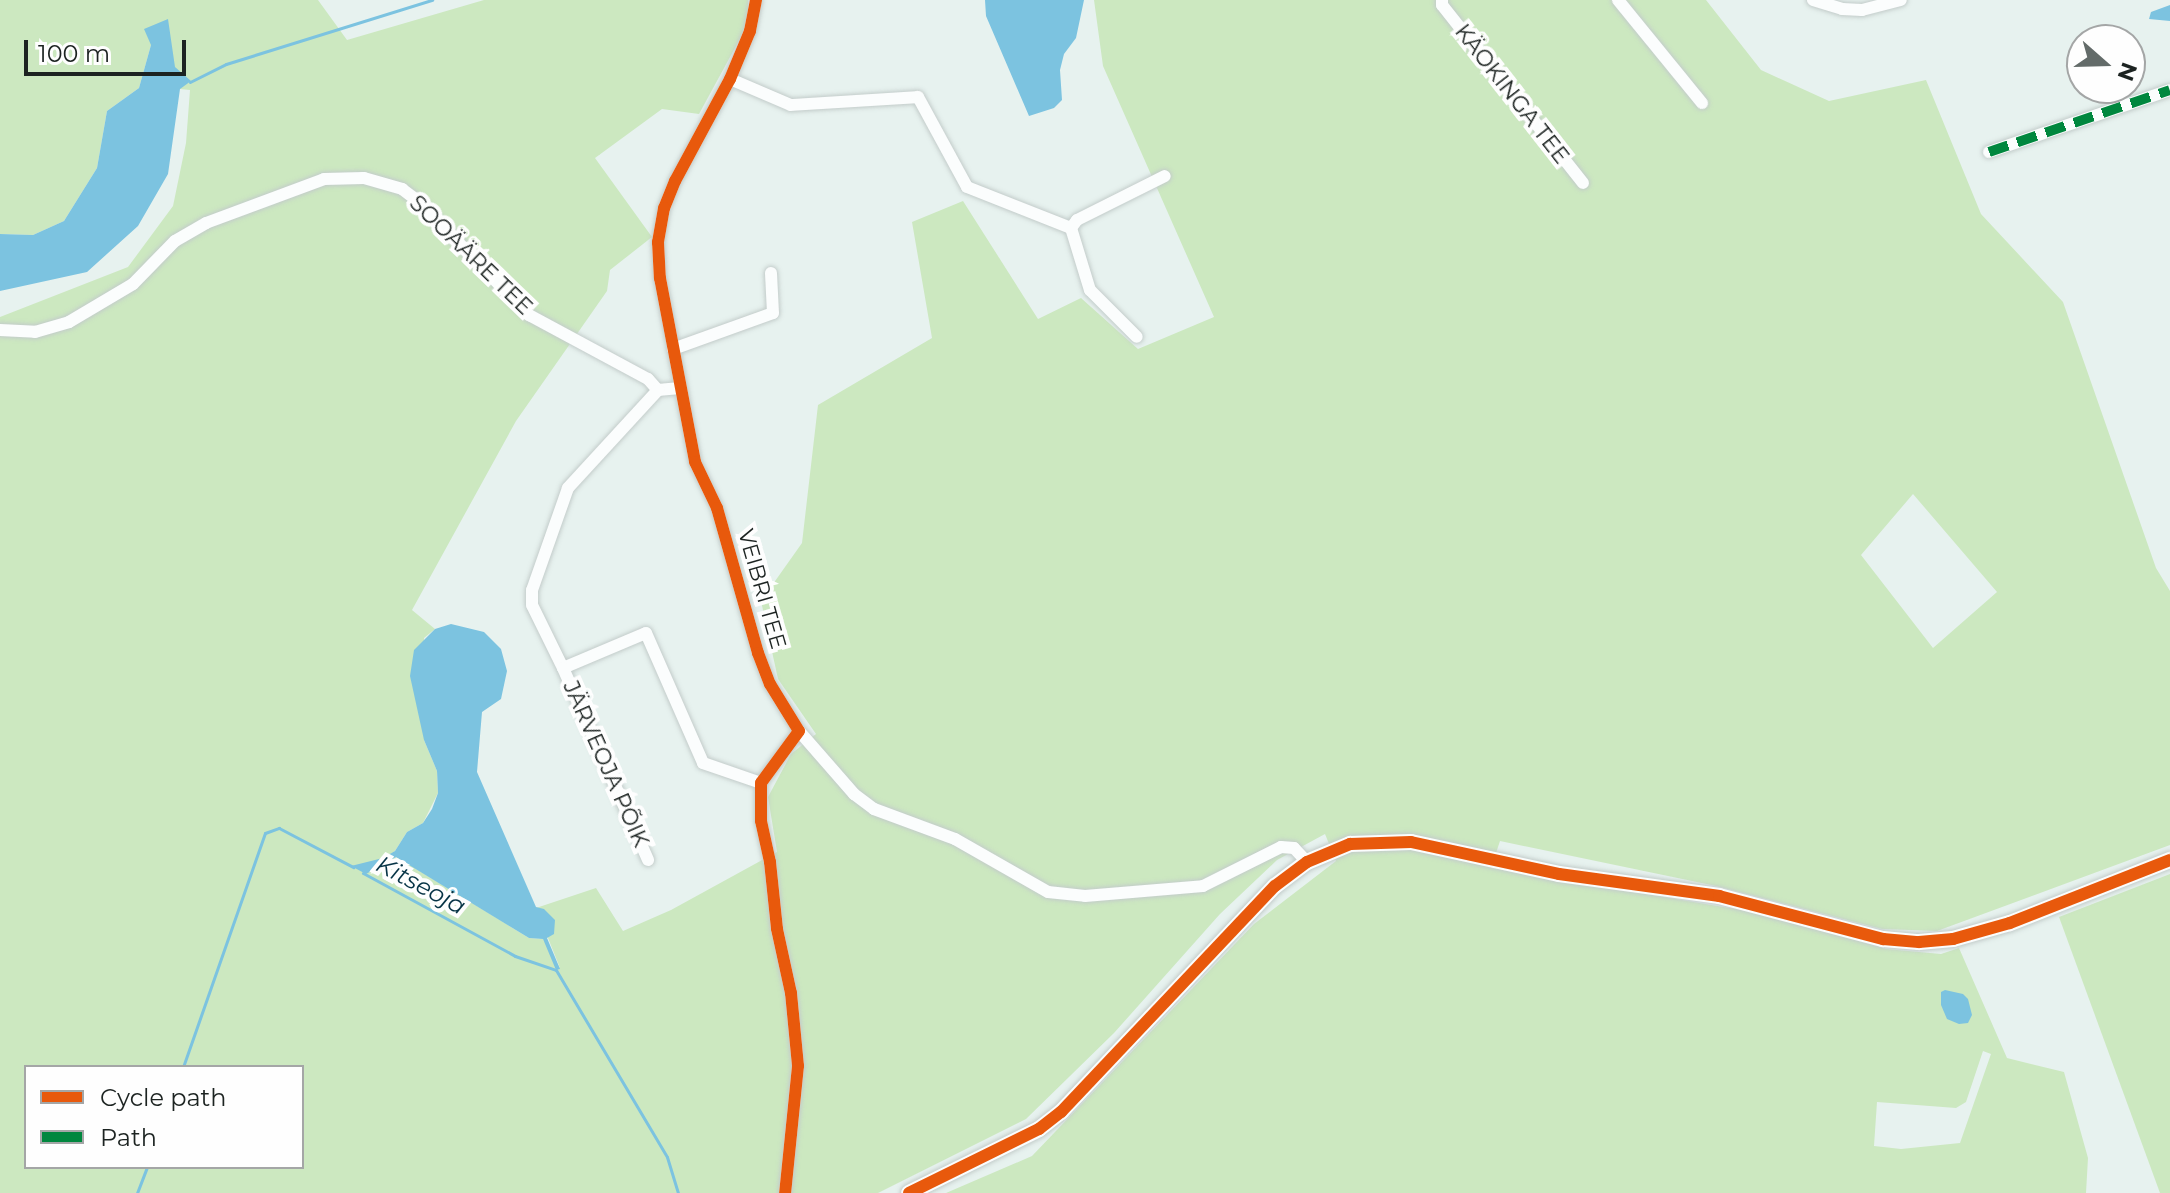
<!DOCTYPE html>
<html>
<head>
<meta charset="utf-8">
<style>
  body { margin:0 }
  #map { position:relative; width:2170px; height:1193px; overflow:hidden; background:#e7f2ef; font-family:Montserrat,sans-serif }
  div>[style] { position:absolute }
  .green>* { inset:0; background:#cce8c0 }
  .water>* { inset:0; background:#7cc3e0 }
  .stream>* { height:3px; margin:-1.5px; padding:0 1.5px; transform-origin:1.5px; border-radius:1.5px; background:#7cc3e0 }
  .roads { filter:drop-shadow(0 0 2px #c3ccca) drop-shadow(0 0 2px #c3ccca) }
  .minor>* { height:12px; margin:-6px; padding:0 6px; transform-origin:6px; border-radius:6px; background:#fbfdfd }
  .tertiary>* { height:16px; margin:-8px; padding:0 8px; transform-origin:8px; border-radius:8px; background:#fbfdfd }
  .quiet>* { height:10px; margin-top:-5px; transform-origin:0; background:repeating-linear-gradient(90deg,#00873e 0 20px,transparent 0 30px) }
  .cycleway>* { height:12px; margin:-6px; padding:0 6px; transform-origin:6px; border-radius:6px; background:#e8590c }
  span { translate:-50% -50%; white-space:nowrap; text-align:center; line-height:1.15; -webkit-text-stroke:8px #fefefe; paint-order:stroke }
  .street-label { font-size:22px; color:#1c2321 }
  .water-label { font-size:24px; color:#063345; font-style:italic }
  .legend { position:absolute; left:24px; top:1065px; width:280px; height:104px; box-sizing:border-box; background:#fefefe; border:2px solid #a4a6a6; margin:0; padding:10px 14px; list-style:none; font-size:24px; color:#1c2321 }
  .legend li { display:flex; align-items:center; gap:16px; height:40px }
  .legend b { width:40px; border:2px solid #a4a6a6 }
  .north { position:absolute; left:2066px; top:24px; width:80px; height:80px; box-sizing:border-box; background:#fefefe; border:2px solid #a4a6a6; border-radius:50%; rotate:110deg; font-size:22px; font-weight:700; line-height:32px; text-align:center; color:#1c2321 }
  .north::after { content:''; display:block; margin:auto; width:28px; height:36px; background:#636b69; clip-path:polygon(50% 0,100% 100%,50% 72%,0 100%) }
  .scale { position:absolute; left:24px; top:40px; width:162px; height:36px; box-sizing:border-box; border:4px solid #1c2321; border-top:0; padding-left:10px; font-size:24px; line-height:28px; white-space:nowrap; color:#1c2321; -webkit-text-stroke:6px #fefefe; paint-order:stroke }
</style>
</head>
<body>
<div id="map">
  <div class="green">
    <i style="clip-path:polygon(evenodd,0 0,318px 0,347px 40px,484px 0,748px 0,748px 24px,699px 114px,662px 109px,595px 158px,652px 237px,610px 270px,607px 291px,516px 421px,412px 610px,435px 629px,424px 638px,424px 740px,437px 771px,438px 793px,423px 823px,407px 832px,395px 851px,373px 867px,395px 857px,405px 862px,529px 938px,543px 939px,560px 968px,536px 908px,596px 888px,623px 931px,671px 910px,777px 852px,768px 797px,791px 754px,816px 734px,778px 679px,761px 601px,802px 543px,818px 405px,932px 338px,912px 222px,963px 201px,1038px 319px,1081px 298px,1138px 349px,1214px 317px,1103px 66px,1094px 0,1706px 0,1761px 70px,1829px 101px,1926px 80px,1981px 214px,2063px 302px,2156px 568px,2170px 591px,2170px 845px,1937px 931px,1882px 929px,1716px 886px,1500px 841px,1491px 868px,1765px 914px,1886px 949px,1941px 954px,1959px 948px,2007px 1058px,2064px 1072px,2088px 1158px,2086px 1193px,946px 1193px,1032px 1156px,1254px 924px,1336px 861px,1325px 834px,1277px 860px,1220px 914px,1114px 1033px,1026px 1119px,878px 1193px,0 1193px,0 317px,128px 267px,173px 206px,186px 143px,190px 90px,180px 89px,175px 68px,151px 45px,139px 88px,107px 111px,97px 168px,64px 221px,33px 235px,0 234px,0 0,1913px 494px,1997px 592px,1933px 648px,1861px 555px,1913px 494px,0 0,1983px 1051px,1991px 1054px,1960px 1143px,1901px 1149px,1874px 1146px,1877px 1102px,1956px 1108px,1966px 1102px,1983px 1051px,0 0,26px 1067px,302px 1067px,302px 1167px,26px 1167px,26px 1067px)"></i>
    <i style="clip-path:polygon(2170px 874px,2170px 1193px,2160px 1193px,2059px 917px)"></i>
  </div>
  <div class="water">
    <i style="clip-path:polygon(985px 0,1084px 0,1076px 38px,1064px 54px,1060px 70px,1062px 100px,1054px 108px,1029px 116px,986px 16px)"></i>
    <i style="clip-path:polygon(2170px 5px,2170px 21px,2149px 19px,2151px 12px)"></i>
    <i style="clip-path:polygon(168px 19px,175px 67px,191px 81px,180px 89px,168px 174px,138px 226px,87px 272px,0 291px,0 234px,33px 235px,64px 221px,97px 168px,107px 111px,139px 88px,151px 45px,144px 29px)"></i>
    <i style="clip-path:polygon(451px 624px,484px 632px,501px 649px,507px 671px,501px 699px,482px 712px,477px 772px,536px 907px,544px 909px,555px 920px,554px 934px,547px 938px,560px 969px,556px 970px,543px 939px,529px 938px,396px 857px,366px 874px,351px 866px,383px 858px,395px 851px,407px 832px,423px 823px,432px 809px,438px 793px,437px 771px,424px 740px,410px 676px,414px 650px,435px 629px)"></i>
    <i style="clip-path:polygon(1945px 990px,1963px 994px,1968px 999px,1972px 1015px,1968px 1023px,1959px 1024px,1947px 1019px,1941px 1005px,1941px 992px)"></i>
  </div>
  <div class="stream">
    <i style="left:190px;top:82px;width:40px;rotate:-26.6deg"></i>
    <i style="left:226px;top:64px;width:216px;rotate:-17.3deg"></i>
    <i style="left:363px;top:873px;width:173px;rotate:28.6deg"></i>
    <i style="left:515px;top:956px;width:43px;rotate:18.9deg"></i>
    <i style="left:556px;top:970px;width:217px;rotate:59.3deg"></i>
    <i style="left:667px;top:1157px;width:38px;rotate:73deg"></i>
    <i style="left:183px;top:1067px;width:248px;rotate:-70.7deg"></i>
    <i style="left:265px;top:833px;width:15px;rotate:-20deg"></i>
    <i style="left:279px;top:828px;width:84px;rotate:27.8deg"></i>
    <i style="left:137px;top:1193px;width:28px;rotate:-69deg"></i>
  </div>
  <div class="roads">
    <div class="minor">
      <i style="left:756px;top:0;width:32px;rotate:101deg"></i>
      <i style="left:750px;top:31px;width:52px;rotate:112.6deg"></i>
      <i style="left:730px;top:79px;width:116px;rotate:118.3deg"></i>
      <i style="left:675px;top:181px;width:29px;rotate:112deg"></i>
      <i style="left:664px;top:208px;width:35px;rotate:100deg"></i>
      <i style="left:658px;top:242px;width:36px;rotate:87deg"></i>
      <i style="left:660px;top:278px;width:187px;rotate:79.2deg"></i>
      <i style="left:695px;top:462px;width:51px;rotate:64.4deg"></i>
      <i style="left:717px;top:508px;width:151px;rotate:74.2deg"></i>
      <i style="left:758px;top:653px;width:33px;rotate:69deg"></i>
      <i style="left:770px;top:684px;width:55px;rotate:58.3deg"></i>
      <i style="left:799px;top:731px;width:64px;rotate:126.2deg"></i>
      <i style="left:761px;top:783px;width:38px;rotate:90deg"></i>
      <i style="left:761px;top:821px;width:42px;rotate:77.6deg"></i>
      <i style="left:770px;top:862px;width:67px;rotate:84deg"></i>
      <i style="left:777px;top:929px;width:66px;rotate:77.7deg"></i>
      <i style="left:791px;top:993px;width:73px;rotate:84.5deg"></i>
      <i style="left:798px;top:1066px;width:128px;rotate:95.8deg"></i>
      <i style="left:1442px;top:0;width:5px;rotate:90deg"></i>
      <i style="left:1442px;top:5px;width:227px;rotate:51.6deg"></i>
      <i style="left:1618px;top:0;width:133px;rotate:50.8deg"></i>
      <i style="left:1813px;top:0;width:30px;rotate:17deg"></i>
      <i style="left:1842px;top:9px;width:20px;rotate:3deg"></i>
      <i style="left:1862px;top:10px;width:40px;rotate:-14.4deg"></i>
      <i style="left:730px;top:79px;width:66px;rotate:23.1deg"></i>
      <i style="left:791px;top:105px;width:127px;rotate:-3.6deg"></i>
      <i style="left:918px;top:97px;width:102px;rotate:61.4deg"></i>
      <i style="left:967px;top:187px;width:112px;rotate:21.5deg"></i>
      <i style="left:1071px;top:228px;width:65px;rotate:73deg"></i>
      <i style="left:1090px;top:290px;width:66px;rotate:45deg"></i>
      <i style="left:1989px;top:152px;width:191px;rotate:-18.9deg"></i>
      <i style="left:1071px;top:228px;width:10px;rotate:-53deg"></i>
      <i style="left:1077px;top:220px;width:98px;rotate:-26.6deg"></i>
      <i style="left:0;top:330px;width:35px;rotate:3deg"></i>
      <i style="left:35px;top:332px;width:35px;rotate:-16deg"></i>
      <i style="left:69px;top:322px;width:74px;rotate:-30.7deg"></i>
      <i style="left:133px;top:284px;width:60px;rotate:-45.7deg"></i>
      <i style="left:175px;top:241px;width:36px;rotate:-30deg"></i>
      <i style="left:206px;top:223px;width:126px;rotate:-20.4deg"></i>
      <i style="left:324px;top:179px;width:40px;rotate:-1.4deg"></i>
      <i style="left:364px;top:178px;width:40px;rotate:16deg"></i>
      <i style="left:402px;top:189px;width:21px;rotate:37deg"></i>
      <i style="left:419px;top:202px;width:158px;rotate:45.8deg"></i>
      <i style="left:529px;top:315px;width:135px;rotate:28.3deg"></i>
      <i style="left:648px;top:379px;width:15px;rotate:48deg"></i>
      <i style="left:658px;top:390px;width:22px;rotate:-5deg"></i>
      <i style="left:673px;top:349px;width:106px;rotate:-19.8deg"></i>
      <i style="left:773px;top:313px;width:40px;rotate:-92.9deg"></i>
      <i style="left:658px;top:390px;width:133px;rotate:132.6deg"></i>
      <i style="left:568px;top:488px;width:108px;rotate:109.4deg"></i>
      <i style="left:532px;top:590px;width:15px;rotate:90deg"></i>
      <i style="left:532px;top:605px;width:70px;rotate:63.8deg"></i>
      <i style="left:563px;top:668px;width:90px;rotate:-22.9deg"></i>
      <i style="left:646px;top:633px;width:142px;rotate:66.3deg"></i>
      <i style="left:703px;top:763px;width:61px;rotate:19deg"></i>
      <i style="left:563px;top:668px;width:210px;rotate:66.1deg"></i>
      <i style="left:799px;top:731px;width:84px;rotate:48.9deg"></i>
      <i style="left:854px;top:794px;width:25px;rotate:37deg"></i>
      <i style="left:874px;top:809px;width:86px;rotate:20.3deg"></i>
      <i style="left:955px;top:839px;width:107px;rotate:29.7deg"></i>
      <i style="left:1048px;top:892px;width:37px;rotate:6deg"></i>
      <i style="left:1085px;top:896px;width:118px;rotate:-4.8deg"></i>
      <i style="left:1203px;top:886px;width:87px;rotate:-26.6deg"></i>
      <i style="left:1281px;top:847px;width:13px;rotate:4deg"></i>
      <i style="left:1294px;top:848px;width:19px;rotate:47deg"></i>
    </div>
    <div class="tertiary">
      <i style="left:909px;top:1193px;width:145px;rotate:-26.2deg"></i>
      <i style="left:1039px;top:1129px;width:28px;rotate:-38deg"></i>
      <i style="left:1061px;top:1112px;width:311px;rotate:-46.6deg"></i>
      <i style="left:1275px;top:886px;width:40px;rotate:-37deg"></i>
      <i style="left:1307px;top:862px;width:47px;rotate:-22.7deg"></i>
      <i style="left:1350px;top:844px;width:61px;rotate:-1.9deg"></i>
      <i style="left:1411px;top:842px;width:151px;rotate:12.2deg"></i>
      <i style="left:1559px;top:874px;width:162px;rotate:7.8deg"></i>
      <i style="left:1719px;top:896px;width:170px;rotate:14.7deg"></i>
      <i style="left:1883px;top:939px;width:36px;rotate:5deg"></i>
      <i style="left:1919px;top:942px;width:34px;rotate:-5deg"></i>
      <i style="left:1953px;top:939px;width:59px;rotate:-15.7deg"></i>
      <i style="left:2010px;top:923px;width:172px;rotate:-21.5deg"></i>
    </div>
  </div>
  <div class="quiet">
    <i style="left:1989px;top:152px;width:191px;rotate:-18.9deg"></i>
  </div>
  <div class="cycleway">
    <i style="left:756px;top:0;width:32px;rotate:101deg"></i>
    <i style="left:750px;top:31px;width:52px;rotate:112.6deg"></i>
    <i style="left:730px;top:79px;width:116px;rotate:118.3deg"></i>
    <i style="left:675px;top:181px;width:29px;rotate:112deg"></i>
    <i style="left:664px;top:208px;width:35px;rotate:100deg"></i>
    <i style="left:658px;top:242px;width:36px;rotate:87deg"></i>
    <i style="left:660px;top:278px;width:187px;rotate:79.2deg"></i>
    <i style="left:695px;top:462px;width:51px;rotate:64.4deg"></i>
    <i style="left:717px;top:508px;width:151px;rotate:74.2deg"></i>
    <i style="left:758px;top:653px;width:33px;rotate:69deg"></i>
    <i style="left:770px;top:684px;width:55px;rotate:58.3deg"></i>
    <i style="left:799px;top:731px;width:64px;rotate:126.2deg"></i>
    <i style="left:761px;top:783px;width:38px;rotate:90deg"></i>
    <i style="left:761px;top:821px;width:42px;rotate:77.6deg"></i>
    <i style="left:770px;top:862px;width:67px;rotate:84deg"></i>
    <i style="left:777px;top:929px;width:66px;rotate:77.7deg"></i>
    <i style="left:791px;top:993px;width:73px;rotate:84.5deg"></i>
    <i style="left:798px;top:1066px;width:128px;rotate:95.8deg"></i>
    <i style="left:909px;top:1193px;width:145px;rotate:-26.2deg"></i>
    <i style="left:1039px;top:1129px;width:28px;rotate:-38deg"></i>
    <i style="left:1061px;top:1112px;width:311px;rotate:-46.6deg"></i>
    <i style="left:1275px;top:886px;width:40px;rotate:-37deg"></i>
    <i style="left:1307px;top:862px;width:47px;rotate:-22.7deg"></i>
    <i style="left:1350px;top:844px;width:61px;rotate:-1.9deg"></i>
    <i style="left:1411px;top:842px;width:151px;rotate:12.2deg"></i>
    <i style="left:1559px;top:874px;width:162px;rotate:7.8deg"></i>
    <i style="left:1719px;top:896px;width:170px;rotate:14.7deg"></i>
    <i style="left:1883px;top:939px;width:36px;rotate:5deg"></i>
    <i style="left:1919px;top:942px;width:34px;rotate:-5deg"></i>
    <i style="left:1953px;top:939px;width:59px;rotate:-15.7deg"></i>
    <i style="left:2010px;top:923px;width:172px;rotate:-21.5deg"></i>
  </div>
  <div class="street-label">
    <span style="left:1512px;top:94px;rotate:52deg">KÄOKINGA TEE</span>
    <span style="left:471px;top:255px;rotate:44deg">SOOÄÄRE TEE</span>
    <span style="left:762px;top:589px;rotate:74deg">VEIBRI TEE</span>
    <span style="left:606px;top:764px;rotate:66deg">JÄRVEOJA PÕIK</span>
  </div>
  <div class="water-label">
    <span style="left:421px;top:885px;rotate:28deg">Kitseoja</span>
  </div>
  <ul class="legend">
  <li><b style="height:10px;background:#e8590c"></b>Cycle path</li>
  <li><b style="height:10px;background:#00873e"></b>Path</li>
  </ul>
  <div class="north">N</div>
  <div class="scale">100 m</div>
</div>
</body>
</html>
